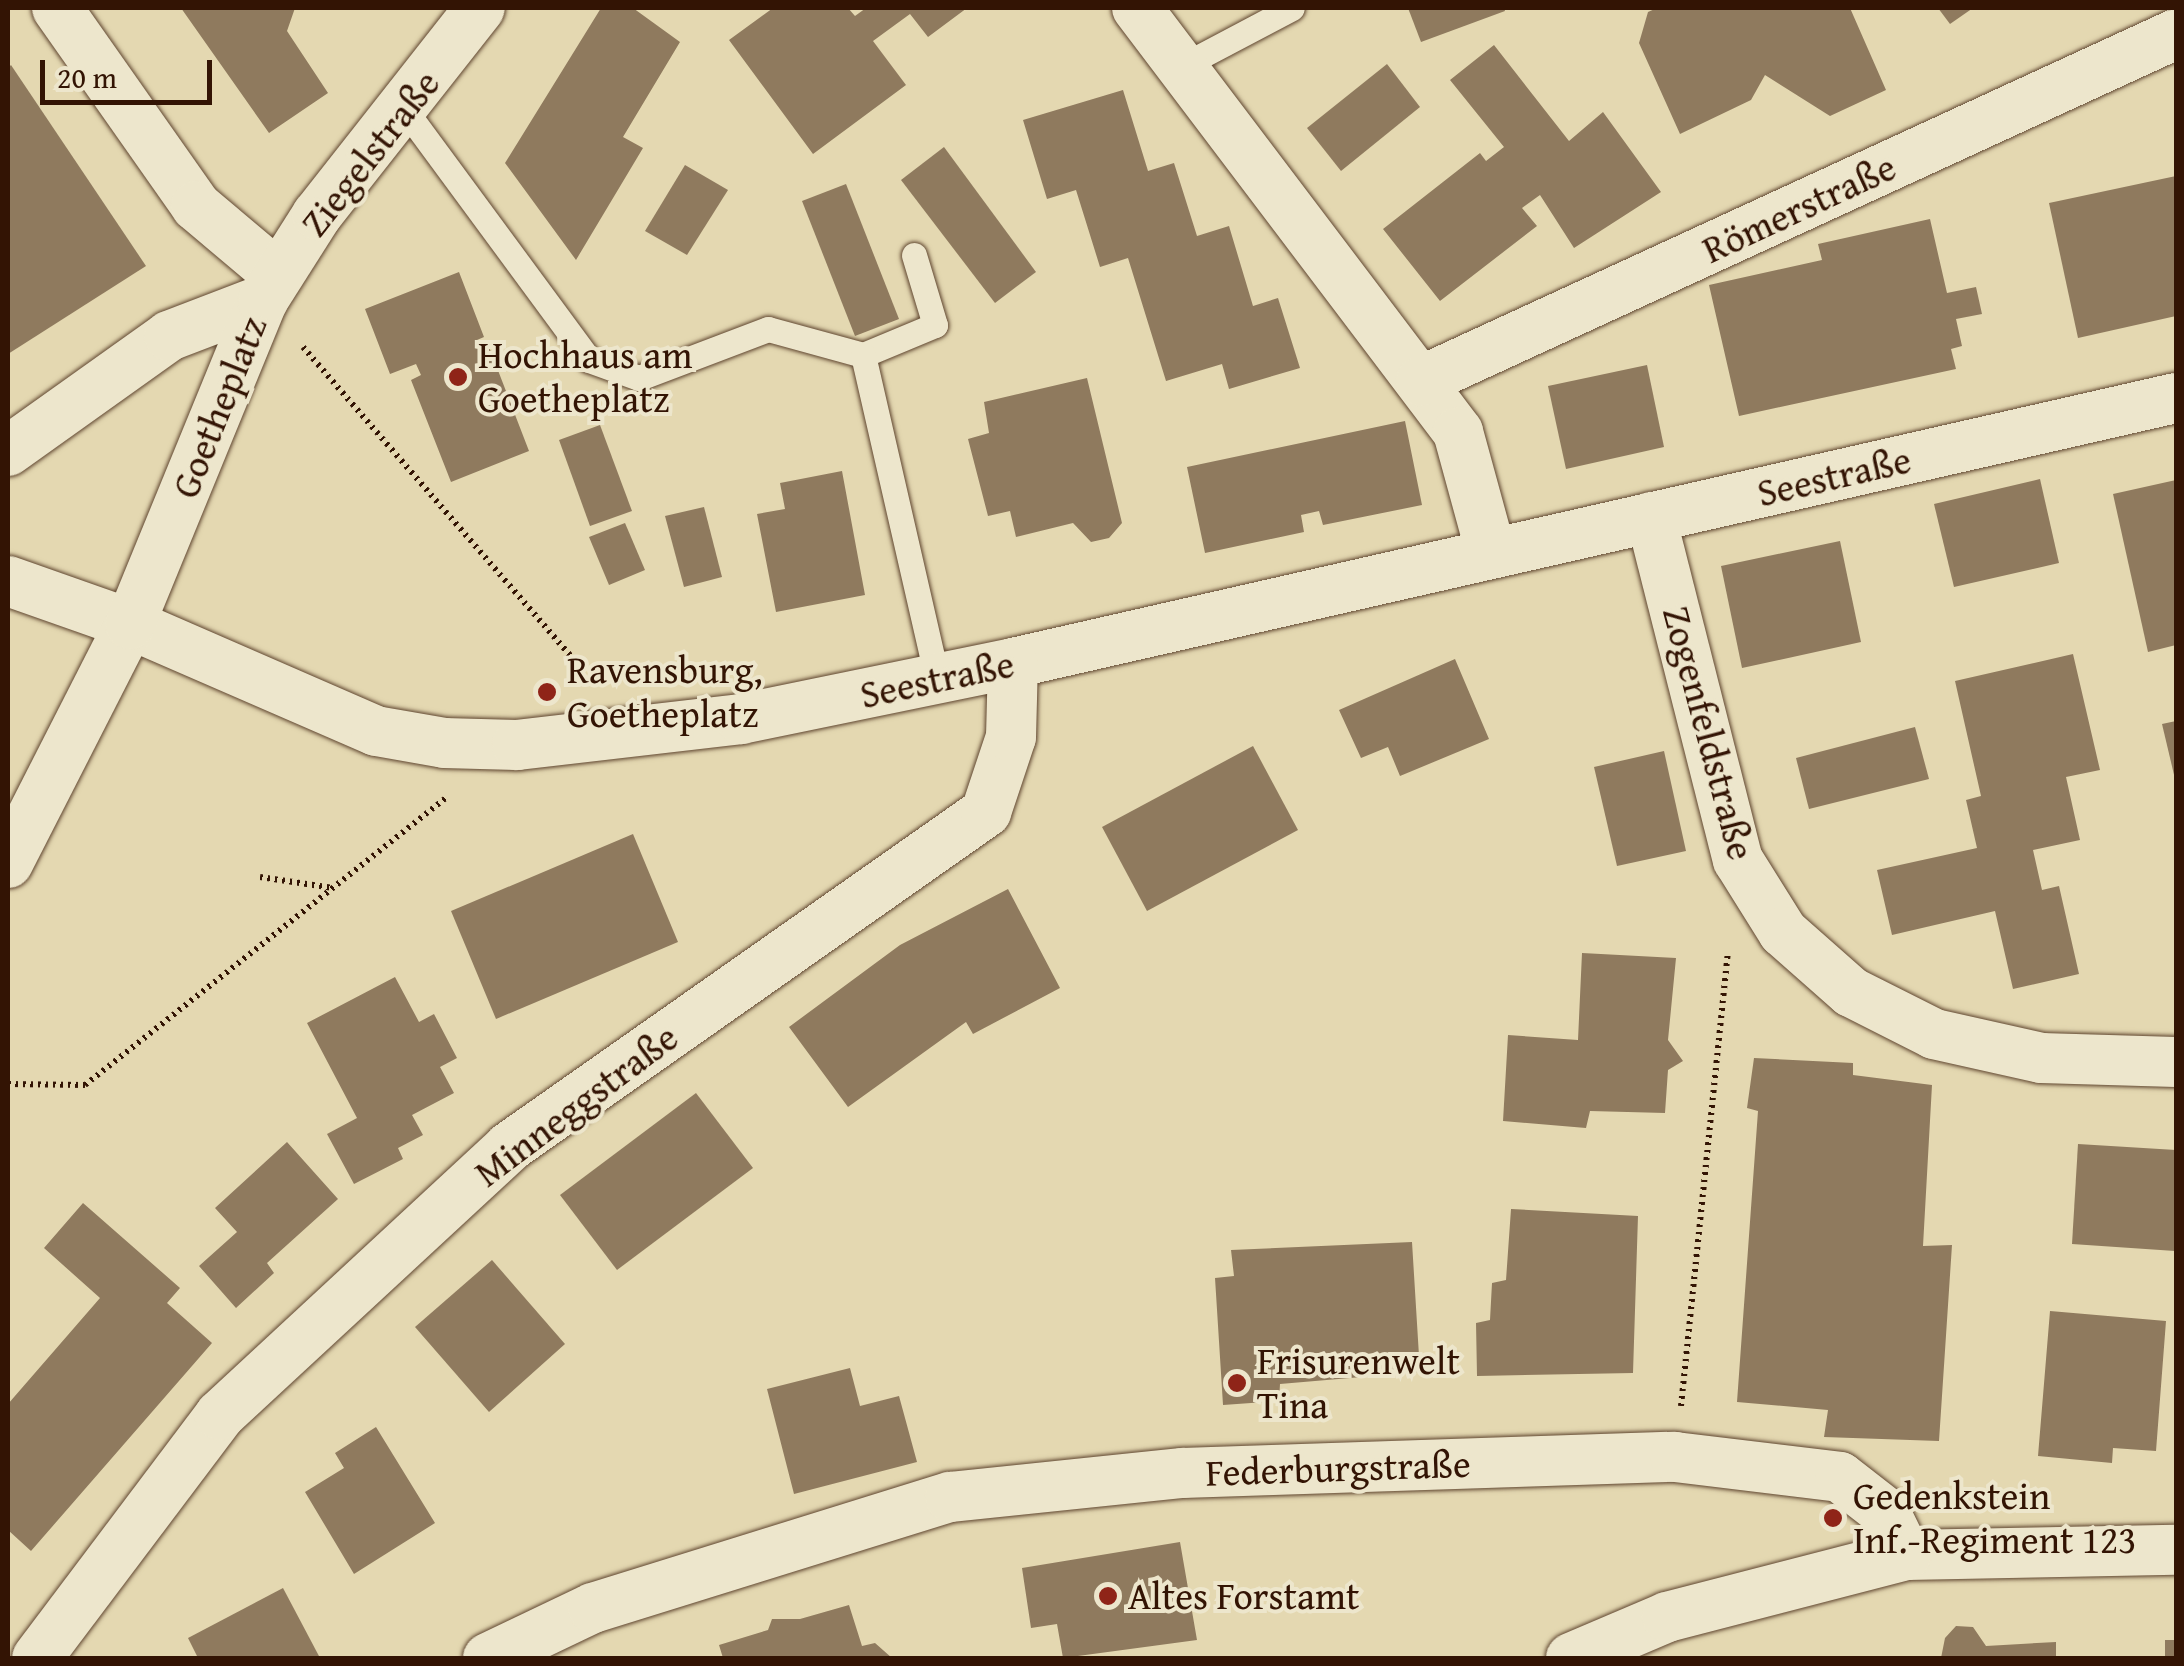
<!DOCTYPE html>
<html>
<head>
<meta charset="utf-8">
<style>
  body { margin:0 }
  #map { position:relative; width:2184px; height:1666px; overflow:hidden; background:#e4d8b1; font-family:"Gentium Book Plus",serif }
  div>[style] { position:absolute }
  .building>* { inset:0; background:#8f7a5e }
  .path>* { height:6px; margin-top:-3px; transform-origin:0; background:repeating-linear-gradient(90deg,#331404 0 2.5px,transparent 0 7.5px) }
  .roads { filter:drop-shadow(0 0 2px #5f452f) drop-shadow(0 0 2px #5f452f) }
  .service>* { height:25px; margin:-12.5px; padding:0 12.5px; transform-origin:12.5px; border-radius:12.5px; background:#ede6cc }
  .minor>* { height:50px; margin:-25px; padding:0 25px; transform-origin:25px; border-radius:25px; background:#ede6cc }
  .dots>* { width:28px; height:28px; translate:-50% -50%; box-sizing:border-box; border:5px solid #ede6cc; border-radius:50% }
  span { translate:-50% -50%; white-space:nowrap; text-align:center; line-height:1.15; -webkit-text-stroke:8px #ede6cc; paint-order:stroke }
  .street-label { font-size:38px; color:#331404 }
  .poi-label { font-size:38px; color:#331404 }
  .left { translate:0 -50%; text-align:left }
  .frame { position:absolute; inset:0; border:10px solid #331404; pointer-events:none }
  .scale { position:absolute; left:40px; top:60px; width:172px; height:45px; box-sizing:border-box; border:5px solid #331404; border-top:0; padding-left:12px; font-size:30px; line-height:35px; white-space:nowrap; color:#331404; -webkit-text-stroke:8px #ede6cc; paint-order:stroke }
</style>
</head>
<body>
<div id="map">
  <div class="building">
    <i style="clip-path:polygon(181px 8px,295px 8px,287px 31px,328px 93px,269px 133px)"></i>
    <i style="clip-path:polygon(601px 8px,633px 8px,680px 42px,623px 137px,643px 148px,576px 260px,505px 163px)"></i>
    <i style="clip-path:polygon(773px 8px,848px 8px,855px 16px,866px 8px,967px 8px,928px 37px,910px 14px,873px 41px,906px 85px,813px 154px,729px 40px)"></i>
    <i style="clip-path:polygon(1408px 8px,1504px 8px,1505px 11px,1421px 42px)"></i>
    <i style="clip-path:polygon(1657px 8px,1850px 8px,1886px 90px,1830px 116px,1765px 75px,1751px 100px,1680px 134px,1639px 43px,1648px 12px)"></i>
    <i style="clip-path:polygon(1938px 8px,1973px 8px,1950px 24px)"></i>
    <i style="clip-path:polygon(1494px 45px,1569px 141px,1603px 112px,1661px 192px,1574px 248px,1540px 195px,1522px 208px,1537px 226px,1440px 301px,1383px 229px,1480px 153px,1486px 161px,1504px 147px,1450px 80px)"></i>
    <i style="clip-path:polygon(1387px 64px,1420px 107px,1341px 171px,1307px 128px)"></i>
    <i style="clip-path:polygon(11px 65px,146px 266px,8px 354px,8px 68px)"></i>
    <i style="clip-path:polygon(1123px 90px,1148px 171px,1174px 163px,1197px 236px,1229px 226px,1253px 306px,1278px 298px,1300px 368px,1229px 389px,1222px 364px,1166px 381px,1128px 258px,1100px 267px,1076px 190px,1047px 199px,1023px 120px)"></i>
    <i style="clip-path:polygon(944px 147px,1036px 272px,995px 303px,901px 180px)"></i>
    <i style="clip-path:polygon(685px 165px,728px 190px,687px 255px,645px 231px)"></i>
    <i style="clip-path:polygon(2176px 176px,2176px 316px,2078px 338px,2049px 203px)"></i>
    <i style="clip-path:polygon(846px 184px,899px 319px,855px 336px,802px 201px)"></i>
    <i style="clip-path:polygon(1930px 219px,1947px 293px,1976px 287px,1982px 314px,1956px 319px,1962px 346px,1951px 349px,1956px 369px,1739px 416px,1709px 285px,1822px 260px,1818px 244px)"></i>
    <i style="clip-path:polygon(459px 272px,484px 337px,477px 340px,480px 350px,489px 347px,529px 451px,451px 482px,411px 380px,421px 375px,416px 364px,390px 374px,365px 309px)"></i>
    <i style="clip-path:polygon(1647px 365px,1664px 447px,1566px 469px,1548px 386px)"></i>
    <i style="clip-path:polygon(1087px 378px,1122px 523px,1109px 538px,1091px 542px,1073px 523px,1016px 537px,1010px 511px,988px 516px,968px 439px,989px 433px,984px 402px)"></i>
    <i style="clip-path:polygon(1405px 421px,1422px 505px,1323px 525px,1319px 511px,1301px 515px,1304px 532px,1205px 553px,1187px 467px)"></i>
    <i style="clip-path:polygon(600px 425px,632px 511px,590px 526px,559px 440px)"></i>
    <i style="clip-path:polygon(842px 471px,865px 595px,776px 612px,757px 514px,785px 509px,780px 483px)"></i>
    <i style="clip-path:polygon(2040px 479px,2059px 563px,1954px 587px,1934px 504px)"></i>
    <i style="clip-path:polygon(2176px 480px,2176px 645px,2148px 652px,2113px 494px)"></i>
    <i style="clip-path:polygon(704px 507px,722px 577px,684px 587px,665px 516px)"></i>
    <i style="clip-path:polygon(625px 523px,645px 570px,609px 585px,589px 537px)"></i>
    <i style="clip-path:polygon(1840px 541px,1861px 642px,1742px 668px,1721px 566px)"></i>
    <i style="clip-path:polygon(2073px 654px,2100px 770px,2066px 777px,2080px 840px,2033px 850px,2042px 890px,2059px 886px,2079px 974px,2013px 989px,1995px 911px,1892px 935px,1877px 870px,1977px 848px,1966px 800px,1981px 796px,1955px 681px)"></i>
    <i style="clip-path:polygon(1455px 659px,1489px 739px,1400px 776px,1388px 747px,1361px 758px,1339px 710px)"></i>
    <i style="clip-path:polygon(2176px 721px,2176px 779px,2175px 779px,2162px 724px)"></i>
    <i style="clip-path:polygon(1915px 727px,1929px 779px,1809px 809px,1796px 758px)"></i>
    <i style="clip-path:polygon(1253px 746px,1298px 830px,1147px 911px,1102px 827px)"></i>
    <i style="clip-path:polygon(1664px 751px,1686px 851px,1617px 866px,1594px 767px)"></i>
    <i style="clip-path:polygon(633px 834px,678px 942px,496px 1019px,451px 911px)"></i>
    <i style="clip-path:polygon(1008px 889px,1060px 988px,973px 1034px,966px 1022px,848px 1107px,789px 1027px,900px 945px)"></i>
    <i style="clip-path:polygon(1582px 953px,1676px 958px,1668px 1040px,1683px 1061px,1668px 1070px,1665px 1113px,1590px 1111px,1586px 1128px,1503px 1121px,1508px 1035px,1578px 1040px)"></i>
    <i style="clip-path:polygon(395px 977px,419px 1022px,434px 1014px,457px 1058px,440px 1067px,454px 1093px,412px 1115px,423px 1135px,398px 1148px,403px 1159px,354px 1184px,327px 1134px,357px 1118px,307px 1023px)"></i>
    <i style="clip-path:polygon(1754px 1058px,1853px 1063px,1853px 1075px,1932px 1085px,1923px 1246px,1952px 1245px,1939px 1441px,1824px 1437px,1828px 1410px,1737px 1402px,1758px 1111px,1747px 1108px)"></i>
    <i style="clip-path:polygon(696px 1093px,753px 1168px,617px 1270px,560px 1195px)"></i>
    <i style="clip-path:polygon(287px 1142px,338px 1199px,267px 1263px,274px 1273px,236px 1308px,199px 1266px,237px 1232px,215px 1208px)"></i>
    <i style="clip-path:polygon(2078px 1144px,2176px 1150px,2175px 1251px,2072px 1244px)"></i>
    <i style="clip-path:polygon(83px 1203px,180px 1288px,167px 1303px,212px 1343px,31px 1551px,8px 1530px,8px 1404px,100px 1298px,44px 1248px)"></i>
    <i style="clip-path:polygon(1511px 1209px,1638px 1216px,1633px 1373px,1477px 1376px,1476px 1323px,1490px 1320px,1492px 1283px,1506px 1280px)"></i>
    <i style="clip-path:polygon(1412px 1242px,1420px 1372px,1280px 1384px,1279px 1401px,1223px 1405px,1215px 1278px,1234px 1276px,1231px 1250px)"></i>
    <i style="clip-path:polygon(492px 1260px,565px 1344px,489px 1412px,415px 1327px)"></i>
    <i style="clip-path:polygon(2050px 1311px,2166px 1321px,2156px 1451px,2113px 1448px,2112px 1463px,2038px 1456px)"></i>
    <i style="clip-path:polygon(850px 1368px,860px 1406px,899px 1396px,917px 1462px,794px 1494px,767px 1389px)"></i>
    <i style="clip-path:polygon(376px 1427px,435px 1523px,354px 1574px,305px 1492px,344px 1468px,335px 1453px)"></i>
    <i style="clip-path:polygon(1180px 1542px,1197px 1640px,1063px 1658px,1057px 1624px,1031px 1628px,1022px 1568px)"></i>
    <i style="clip-path:polygon(283px 1588px,320px 1658px,198px 1658px,188px 1638px)"></i>
    <i style="clip-path:polygon(849px 1605px,862px 1646px,875px 1643px,892px 1658px,723px 1658px,719px 1645px,768px 1630px,772px 1619px,800px 1619px)"></i>
    <i style="clip-path:polygon(1956px 1626px,1973px 1627px,1986px 1646px,2056px 1642px,2056px 1658px,1941px 1658px,1945px 1638px)"></i>
    <i style="clip-path:polygon(2165px 1640px,2176px 1640px,2176px 1658px,2165px 1658px)"></i>
  </div>
  <div class="path">
    <i style="left:303px;top:347px;width:442px;rotate:49.1deg"></i>
    <i style="left:260px;top:877px;width:74px;rotate:8.6deg"></i>
    <i style="left:8px;top:1084px;width:77px;rotate:0.7deg"></i>
    <i style="left:85px;top:1085px;width:461px;rotate:-38.5deg"></i>
    <i style="left:1681px;top:1406px;width:457px;rotate:-84.1deg"></i>
  </div>
  <div class="roads">
    <div class="service">
      <i style="left:1182px;top:66px;width:124px;rotate:-27.8deg"></i>
      <i style="left:405px;top:110px;width:310px;rotate:53.6deg"></i>
      <i style="left:589px;top:360px;width:53px;rotate:19.8deg"></i>
      <i style="left:639px;top:378px;width:138px;rotate:-20.8deg"></i>
      <i style="left:768px;top:329px;width:98px;rotate:15.3deg"></i>
      <i style="left:863px;top:355px;width:78px;rotate:-22.6deg"></i>
      <i style="left:935px;top:325px;width:73px;rotate:-106.7deg"></i>
      <i style="left:863px;top:355px;width:331px;rotate:77.1deg"></i>
    </div>
    <div class="minor">
      <i style="left:57px;top:8px;width:242px;rotate:54.9deg"></i>
      <i style="left:196px;top:206px;width:107px;rotate:40.1deg"></i>
      <i style="left:1137px;top:8px;width:532px;rotate:52.87deg"></i>
      <i style="left:1458px;top:432px;width:125px;rotate:74.7deg"></i>
      <i style="left:1421px;top:381px;width:831px;rotate:-24.68deg"></i>
      <i style="left:8px;top:451px;width:198px;rotate:-35.5deg"></i>
      <i style="left:169px;top:336px;width:101px;rotate:-21deg"></i>
      <i style="left:1651px;top:517px;width:354px;rotate:75.8deg"></i>
      <i style="left:1738px;top:860px;width:85px;rotate:58deg"></i>
      <i style="left:1783px;top:932px;width:91px;rotate:41.4deg"></i>
      <i style="left:1851px;top:992px;width:93px;rotate:26.8deg"></i>
      <i style="left:1934px;top:1034px;width:110px;rotate:12.6deg"></i>
      <i style="left:2041px;top:1058px;width:135px;rotate:1.7deg"></i>
      <i style="left:8px;top:581px;width:129px;rotate:19.4deg"></i>
      <i style="left:130px;top:624px;width:268px;rotate:23.5deg"></i>
      <i style="left:376px;top:731px;width:69px;rotate:10deg"></i>
      <i style="left:444px;top:743px;width:73px;rotate:1.6deg"></i>
      <i style="left:517px;top:745px;width:226px;rotate:-6.6deg"></i>
      <i style="left:741px;top:719px;width:278px;rotate:-11.6deg"></i>
      <i style="left:1013px;top:663px;width:1193px;rotate:-12.84deg"></i>
      <i style="left:8px;top:863px;width:268px;rotate:-63deg"></i>
      <i style="left:130px;top:624px;width:350px;rotate:-67.7deg"></i>
      <i style="left:263px;top:300px;width:101px;rotate:-57.6deg"></i>
      <i style="left:317px;top:215px;width:263px;rotate:-51.8deg"></i>
      <i style="left:37px;top:1658px;width:304px;rotate:-53deg"></i>
      <i style="left:220px;top:1415px;width:394px;rotate:-42.8deg"></i>
      <i style="left:509px;top:1147px;width:583px;rotate:-35.08deg"></i>
      <i style="left:986px;top:812px;width:79px;rotate:-71.6deg"></i>
      <i style="left:1011px;top:737px;width:74px;rotate:-88.5deg"></i>
      <i style="left:488px;top:1658px;width:116px;rotate:-25.5deg"></i>
      <i style="left:593px;top:1608px;width:374px;rotate:-17.3deg"></i>
      <i style="left:950px;top:1497px;width:233px;rotate:-5.9deg"></i>
      <i style="left:1182px;top:1473px;width:493px;rotate:-1.9deg"></i>
      <i style="left:1675px;top:1457px;width:166px;rotate:6.9deg"></i>
      <i style="left:1840px;top:1477px;width:57px;rotate:37.9deg"></i>
      <i style="left:1885px;top:1512px;width:48px;rotate:64deg"></i>
      <i style="left:1906px;top:1555px;width:270px;rotate:-1.1deg"></i>
      <i style="left:1571px;top:1658px;width:104px;rotate:-23.1deg"></i>
      <i style="left:1667px;top:1617px;width:247px;rotate:-14.5deg"></i>
    </div>
  </div>
  <div class="dots">
    <i style="left:458px;top:377px;background:#8f2418"></i>
    <i style="left:547px;top:692px;background:#8f2418"></i>
    <i style="left:1237px;top:1383px;background:#8f2418"></i>
    <i style="left:1833px;top:1518px;background:#8f2418"></i>
    <i style="left:1108px;top:1596px;background:#8f2418"></i>
  </div>
  <div class="street-label">
    <span style="left:370px;top:153px;rotate:-52deg">Ziegelstraße</span>
    <span style="left:1799px;top:208px;rotate:-25deg">Römerstraße</span>
    <span style="left:219px;top:407px;rotate:-68deg">Goetheplatz</span>
    <span style="left:1834px;top:476px;rotate:-13deg">Seestraße</span>
    <span style="left:937px;top:679px;rotate:-12deg">Seestraße</span>
    <span style="left:1709px;top:733px;rotate:75deg">Zogenfeldstraße</span>
    <span style="left:576px;top:1105px;rotate:-37deg">Minneggstraße</span>
    <span style="left:1338px;top:1468px;rotate:-2deg">Federburgstraße</span>
  </div>
  <div class="poi-label">
    <span class="left" style="left:478px;top:377px">Hochhaus am<br>Goetheplatz</span>
    <span class="left" style="left:567px;top:692px">Ravensburg,<br>Goetheplatz</span>
    <span class="left" style="left:1257px;top:1383px">Frisurenwelt<br>Tina</span>
    <span class="left" style="left:1853px;top:1518px">Gedenkstein<br>Inf.-Regiment 123</span>
    <span class="left" style="left:1128px;top:1596px">Altes Forstamt</span>
  </div>
  <div class="frame"></div>
  <div class="scale">20 m</div>
</div>
</body>
</html>
